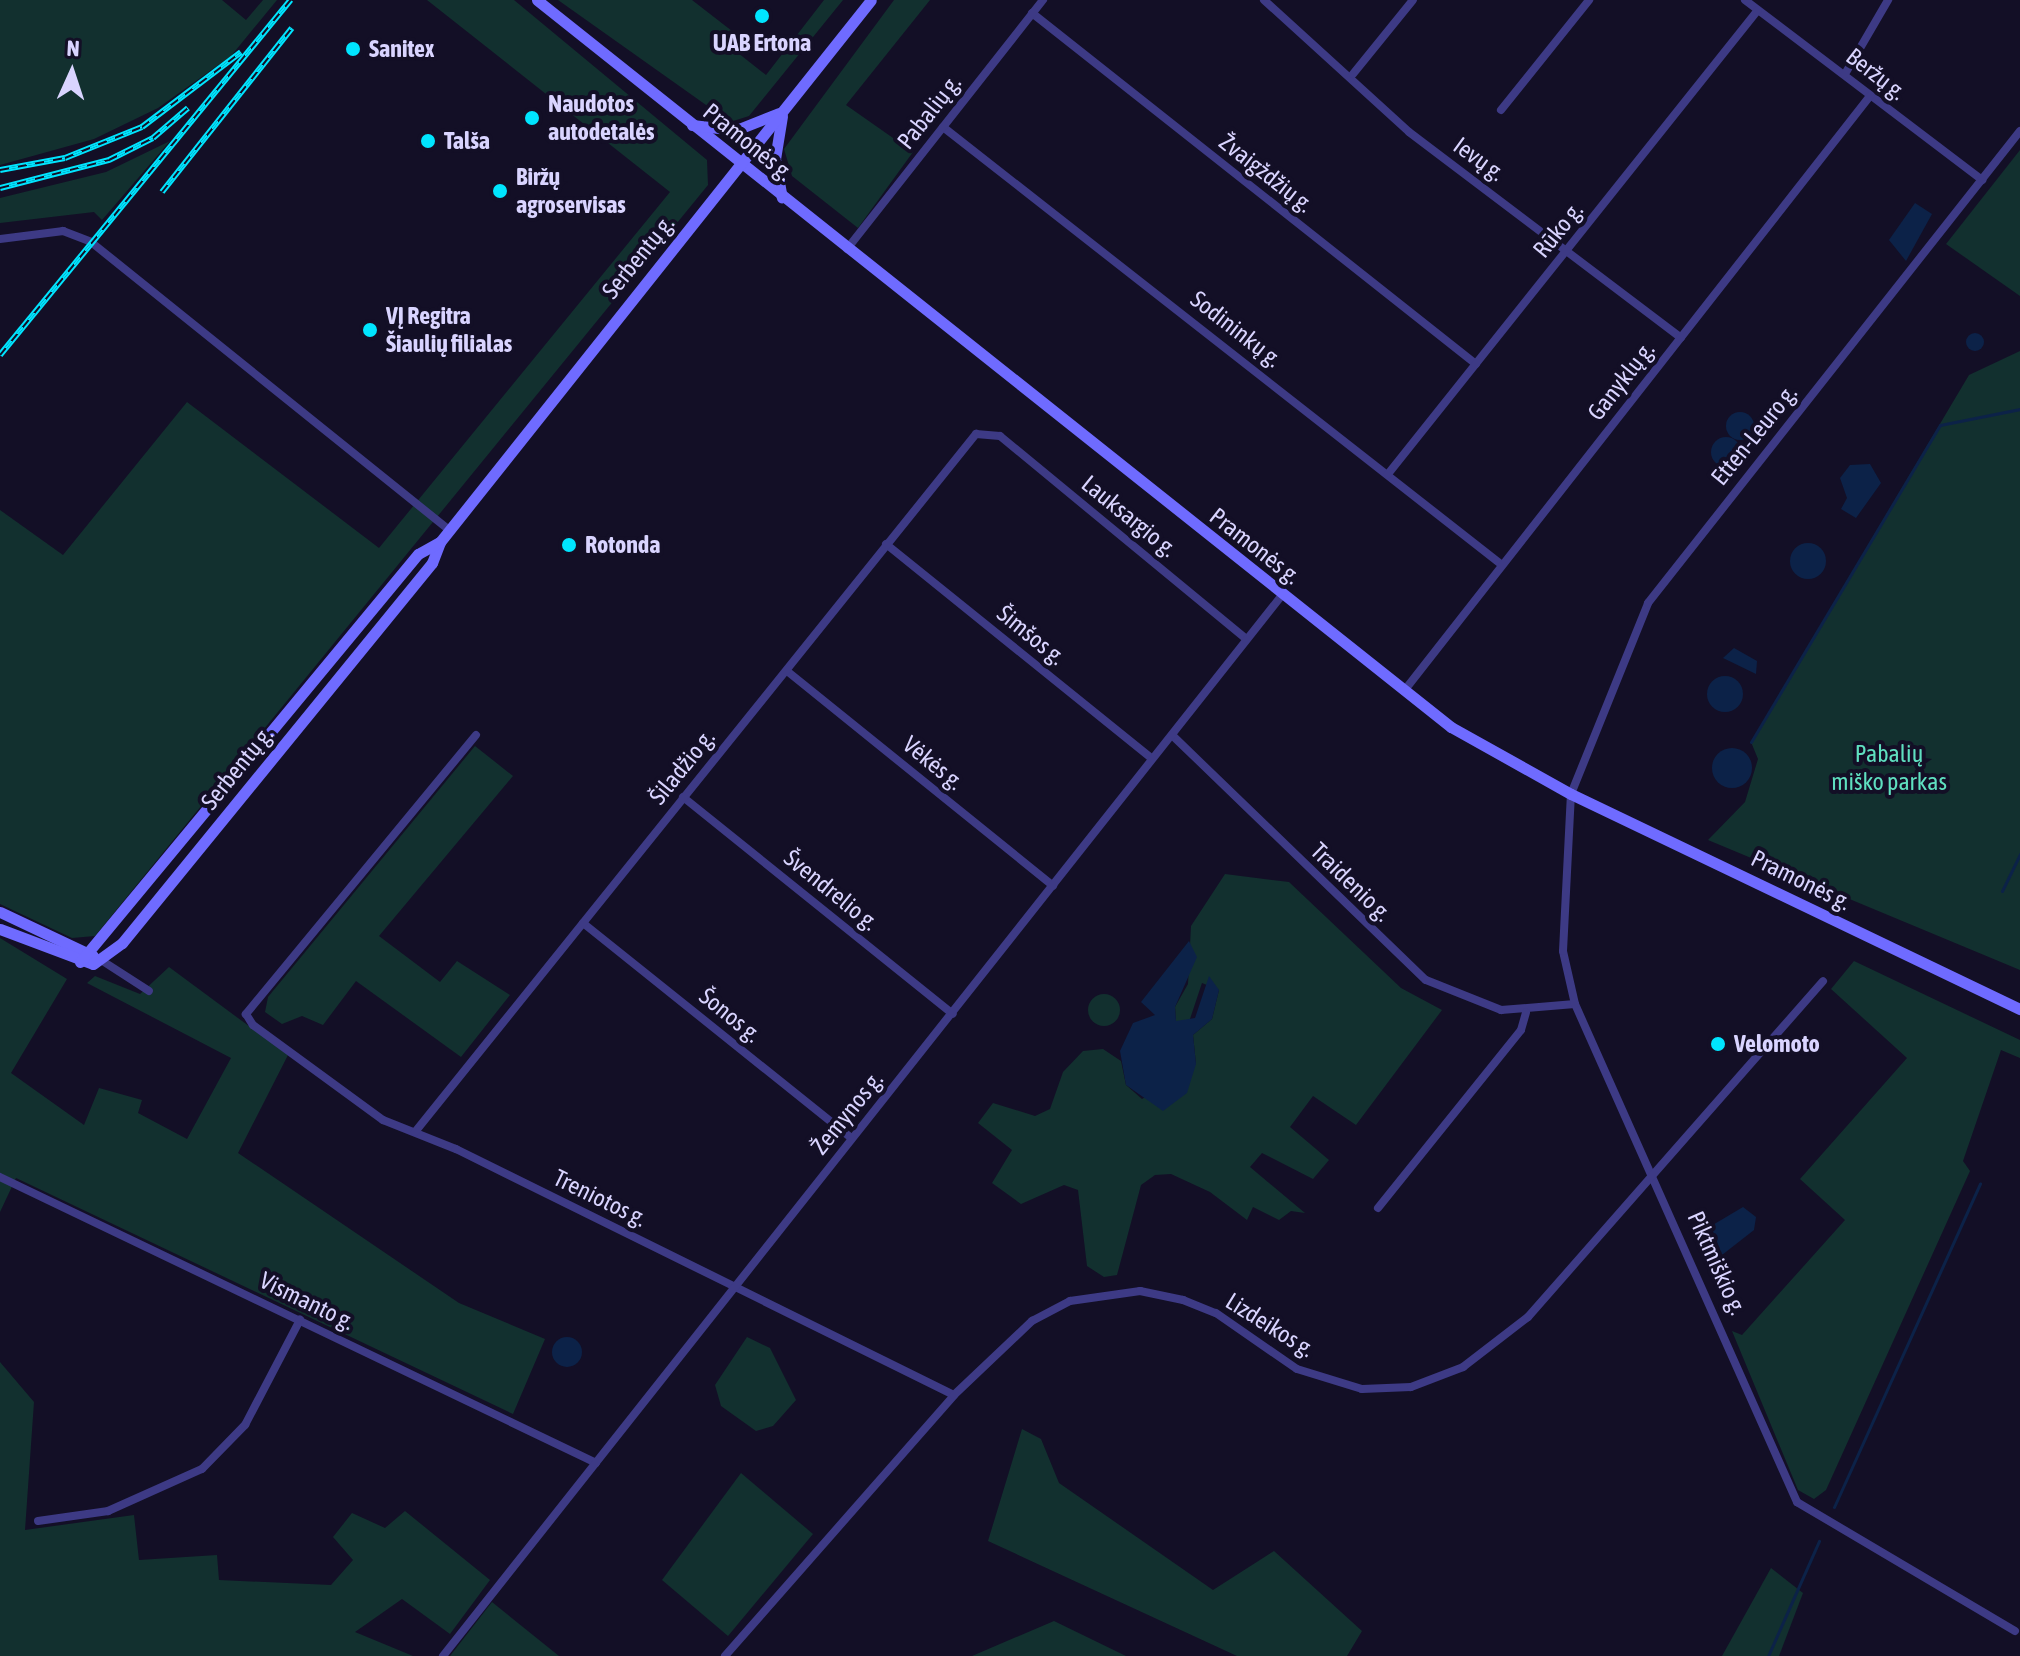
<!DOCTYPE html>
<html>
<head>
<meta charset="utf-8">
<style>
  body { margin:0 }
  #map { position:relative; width:2020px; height:1656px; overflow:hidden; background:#130f26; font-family:"Asap Condensed",sans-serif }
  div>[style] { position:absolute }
  .green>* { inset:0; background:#12302f }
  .round { border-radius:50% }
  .water>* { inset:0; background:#0c2248 }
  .stream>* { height:3px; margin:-1.5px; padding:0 1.5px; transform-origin:1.5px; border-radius:1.5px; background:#0c2248 }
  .minor>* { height:8px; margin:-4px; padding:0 4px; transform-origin:4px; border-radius:4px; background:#3d3a85 }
  .secondary>* { height:11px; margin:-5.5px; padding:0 5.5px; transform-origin:5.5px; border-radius:5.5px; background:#6f6bff }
  .rail>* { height:6px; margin-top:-3px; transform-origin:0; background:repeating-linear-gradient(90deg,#130f26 0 9px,#00e5ff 0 18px); box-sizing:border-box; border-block:2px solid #00e5ff }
  .dots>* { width:22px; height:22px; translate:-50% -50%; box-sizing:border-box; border:4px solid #130f26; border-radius:50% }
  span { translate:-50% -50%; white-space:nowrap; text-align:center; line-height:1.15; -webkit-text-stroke:8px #130f26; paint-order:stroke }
  .poi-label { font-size:24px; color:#d9d4ff; font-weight:700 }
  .left { translate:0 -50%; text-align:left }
  .street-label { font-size:24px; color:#d9d4ff }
  .park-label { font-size:24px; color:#5fe0c0 }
  .north { position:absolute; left:32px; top:32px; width:80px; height:80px; -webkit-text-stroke:6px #130f26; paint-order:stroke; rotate:3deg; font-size:22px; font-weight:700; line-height:32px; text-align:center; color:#d9d4ff }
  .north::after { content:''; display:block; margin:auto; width:28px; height:36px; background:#d9d4ff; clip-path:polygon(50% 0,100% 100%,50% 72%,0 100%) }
</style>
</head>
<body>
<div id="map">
  <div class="green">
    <i style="clip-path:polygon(0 0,222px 0,246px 20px,263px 0,277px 0,231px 56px,158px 108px,94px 139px,0 165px)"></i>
    <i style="clip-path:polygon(427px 0,514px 0,707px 160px,708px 185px,95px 936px,72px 938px,0 904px,0 510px,63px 555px,187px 402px,379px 548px,670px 192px)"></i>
    <i style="clip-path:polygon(558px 0,692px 0,732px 31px,733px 49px,766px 75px,824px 0,843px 0,749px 116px,730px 122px)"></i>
    <i style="clip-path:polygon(894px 0,930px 0,846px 105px,913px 152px,858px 228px,792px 176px,784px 149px)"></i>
    <i style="clip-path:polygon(170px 141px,102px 220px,94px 212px,0 223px,0 198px,106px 172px)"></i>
    <i style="clip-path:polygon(2020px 150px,2020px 296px,1946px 244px)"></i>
    <i style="clip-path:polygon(2020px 351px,2020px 970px,1708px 840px,1745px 802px,1758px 759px,1751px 742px,1969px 375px)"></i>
    <i style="clip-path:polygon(475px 746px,513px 776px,379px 936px,440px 982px,457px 961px,510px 995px,461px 1057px,356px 981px,323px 1025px,302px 1016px,282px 1024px,265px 1012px,268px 997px)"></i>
    <i style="clip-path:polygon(1225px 874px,1289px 882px,1401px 988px,1442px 1010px,1356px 1125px,1313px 1096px,1290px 1127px,1329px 1160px,1313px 1179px,1262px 1153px,1250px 1167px,1305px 1213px,1291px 1211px,1279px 1220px,1253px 1207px,1247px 1220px,1210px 1192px,1171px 1174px,1155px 1175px,1141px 1185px,1117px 1275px,1104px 1277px,1087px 1266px,1078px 1190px,1064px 1185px,1021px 1204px,992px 1183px,1012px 1150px,978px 1123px,993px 1103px,1035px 1116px,1050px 1109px,1063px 1072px,1083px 1051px,1103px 1049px,1121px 1061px,1126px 1085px,1142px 1099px,1196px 1064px,1193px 1035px,1212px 1019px,1219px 990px,1202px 983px,1188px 1025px,1176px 1021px,1175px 1007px,1188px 984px,1191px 926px)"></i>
    <i style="clip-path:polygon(0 938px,67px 979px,11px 1073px,84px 1125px,99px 1088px,142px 1100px,138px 1113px,187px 1139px,231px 1058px,87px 983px,95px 976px,140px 994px,169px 967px,288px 1055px,238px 1153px,459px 1303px,545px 1339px,513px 1414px,16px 1178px,0 1212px)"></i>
    <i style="clip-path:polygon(1854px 961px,2020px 1040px,2020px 1058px,2001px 1050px,1963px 1161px,1970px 1171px,1826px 1490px,1814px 1499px,1798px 1490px,1732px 1331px,1742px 1335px,1845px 1220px,1800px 1179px,1907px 1058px,1831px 989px)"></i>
    <i class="round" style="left:1088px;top:994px;width:32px;height:32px"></i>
    <i style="clip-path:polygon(747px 1337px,770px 1348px,796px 1400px,773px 1426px,756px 1431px,721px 1406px,715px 1385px)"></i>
    <i style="clip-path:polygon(0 1362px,34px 1402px,25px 1530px,134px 1515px,139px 1560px,217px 1555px,219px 1580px,331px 1585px,353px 1560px,333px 1537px,352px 1513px,385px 1528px,405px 1511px,490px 1580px,450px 1634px,402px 1599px,355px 1632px,413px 1656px,0 1656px)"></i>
    <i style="clip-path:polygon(1022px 1429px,1041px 1439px,1059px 1483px,1213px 1590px,1274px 1551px,1362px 1631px,1347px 1656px,1237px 1656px,988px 1541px)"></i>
    <i style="clip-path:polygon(741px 1473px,813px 1534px,728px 1636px,662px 1580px)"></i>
    <i style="clip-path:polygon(1771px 1568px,1803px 1593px,1779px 1656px,1722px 1656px)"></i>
    <i style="clip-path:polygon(492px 1602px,559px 1656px,450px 1656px)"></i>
    <i style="clip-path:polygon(1054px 1621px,1126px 1656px,972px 1656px)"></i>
  </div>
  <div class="water">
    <i style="clip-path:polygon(1915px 203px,1932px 214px,1906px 261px,1889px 240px)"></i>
    <i class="round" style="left:1966px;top:333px;width:18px;height:18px"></i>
    <i class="round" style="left:1726px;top:412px;width:28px;height:28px"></i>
    <i class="round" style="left:1711px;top:437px;width:30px;height:30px"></i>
    <i style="clip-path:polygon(1870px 464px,1881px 483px,1856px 518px,1841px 509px,1847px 498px,1840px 478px,1850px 465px)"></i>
    <i class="round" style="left:1790px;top:543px;width:36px;height:36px"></i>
    <i style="clip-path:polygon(1734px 648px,1757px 661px,1756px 674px,1723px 658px)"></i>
    <i class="round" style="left:1707px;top:676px;width:36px;height:36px"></i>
    <i class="round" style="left:1712px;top:748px;width:40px;height:40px"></i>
    <i style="clip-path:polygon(1189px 941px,1197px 957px,1175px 1007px,1176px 1021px,1195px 1018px,1209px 976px,1219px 990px,1212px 1019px,1193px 1035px,1196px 1064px,1187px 1093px,1163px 1111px,1126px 1085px,1120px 1051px,1133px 1023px,1155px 1015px,1141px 1002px)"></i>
    <i style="clip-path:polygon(1743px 1207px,1756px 1217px,1754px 1230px,1722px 1255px,1711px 1226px)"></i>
    <i class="round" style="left:552px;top:1337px;width:30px;height:30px"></i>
  </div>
  <div class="stream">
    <i style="left:1751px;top:742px;width:369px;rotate:-59.2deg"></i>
    <i style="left:1940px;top:425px;width:82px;rotate:-11.3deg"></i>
    <i style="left:2002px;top:891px;width:41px;rotate:-64.1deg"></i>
    <i style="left:1834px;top:1507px;width:355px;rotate:-65.7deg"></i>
    <i style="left:1768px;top:1656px;width:126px;rotate:-66.1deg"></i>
  </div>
  <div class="minor">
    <i style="left:1264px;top:0;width:196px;rotate:42.3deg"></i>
    <i style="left:1409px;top:132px;width:341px;rotate:37.1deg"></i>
    <i style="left:1745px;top:0;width:298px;rotate:37.2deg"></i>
    <i style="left:1032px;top:13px;width:566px;rotate:38.33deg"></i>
    <i style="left:1353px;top:74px;width:95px;rotate:-51deg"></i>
    <i style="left:1845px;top:74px;width:86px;rotate:-59.8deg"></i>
    <i style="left:1501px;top:110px;width:141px;rotate:-51.3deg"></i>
    <i style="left:943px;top:127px;width:710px;rotate:38.08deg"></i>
    <i style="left:0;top:239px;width:64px;rotate:-7.2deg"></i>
    <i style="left:63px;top:231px;width:30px;rotate:21deg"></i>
    <i style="left:91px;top:242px;width:459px;rotate:38.8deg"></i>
    <i style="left:847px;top:249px;width:317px;rotate:-51.8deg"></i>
    <i style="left:1388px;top:474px;width:593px;rotate:-51.43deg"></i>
    <i style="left:886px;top:544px;width:341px;rotate:38.9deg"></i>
    <i style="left:787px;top:671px;width:342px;rotate:38.9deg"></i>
    <i style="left:1404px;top:691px;width:756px;rotate:-51.93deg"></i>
    <i style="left:476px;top:735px;width:362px;rotate:129.5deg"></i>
    <i style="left:246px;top:1014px;width:13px;rotate:58deg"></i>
    <i style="left:253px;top:1025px;width:161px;rotate:36.2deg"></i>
    <i style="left:383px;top:1120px;width:79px;rotate:21.7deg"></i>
    <i style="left:456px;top:1149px;width:555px;rotate:26.29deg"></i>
    <i style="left:1173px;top:736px;width:351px;rotate:44deg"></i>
    <i style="left:1426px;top:980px;width:81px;rotate:21.8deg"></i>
    <i style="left:1501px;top:1010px;width:74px;rotate:-4.6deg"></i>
    <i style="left:683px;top:797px;width:346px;rotate:38.8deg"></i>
    <i style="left:583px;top:923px;width:344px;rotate:38.7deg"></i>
    <i style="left:101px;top:960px;width:57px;rotate:32.9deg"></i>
    <i style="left:415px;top:1132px;width:896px;rotate:-51.21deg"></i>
    <i style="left:976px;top:434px;width:24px;rotate:5deg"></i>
    <i style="left:1000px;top:436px;width:319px;rotate:39.5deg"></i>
    <i style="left:0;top:1177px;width:661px;rotate:25.63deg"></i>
    <i style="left:1378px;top:1208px;width:228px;rotate:-51.2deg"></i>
    <i style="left:1521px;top:1030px;width:18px;rotate:-74deg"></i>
    <i style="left:38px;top:1521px;width:71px;rotate:-8.1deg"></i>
    <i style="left:108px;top:1511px;width:103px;rotate:-24.1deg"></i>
    <i style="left:202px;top:1469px;width:62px;rotate:-45.7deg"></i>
    <i style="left:245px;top:1425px;width:119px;rotate:-62.4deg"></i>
    <i style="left:2015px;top:1631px;width:253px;rotate:-149.4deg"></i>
    <i style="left:1797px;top:1502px;width:545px;rotate:-114.03deg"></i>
    <i style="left:1575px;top:1004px;width:54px;rotate:-102.8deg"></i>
    <i style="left:1563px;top:951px;width:157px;rotate:-87.1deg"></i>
    <i style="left:1571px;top:794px;width:206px;rotate:-68deg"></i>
    <i style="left:1648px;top:603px;width:601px;rotate:-51.76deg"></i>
    <i style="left:443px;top:1656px;width:1353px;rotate:-51.66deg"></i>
    <i style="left:725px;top:1656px;width:347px;rotate:-48.7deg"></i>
    <i style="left:954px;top:1395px;width:108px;rotate:-43.5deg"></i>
    <i style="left:1032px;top:1321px;width:43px;rotate:-27.8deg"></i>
    <i style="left:1070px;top:1301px;width:71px;rotate:-8.1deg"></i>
    <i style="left:1140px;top:1291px;width:44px;rotate:11.8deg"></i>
    <i style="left:1183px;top:1300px;width:35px;rotate:22deg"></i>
    <i style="left:1216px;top:1313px;width:98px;rotate:34.7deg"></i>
    <i style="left:1297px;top:1369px;width:68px;rotate:17.1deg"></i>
    <i style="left:1362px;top:1389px;width:49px;rotate:-2.3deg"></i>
    <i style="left:1411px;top:1387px;width:56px;rotate:-21deg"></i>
    <i style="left:1463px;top:1367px;width:82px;rotate:-37.6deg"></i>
    <i style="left:1528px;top:1317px;width:447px;rotate:-48.7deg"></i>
  </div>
  <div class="secondary">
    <i style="left:537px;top:0;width:1168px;rotate:38.5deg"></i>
    <i style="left:1451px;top:727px;width:137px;rotate:29.2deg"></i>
    <i style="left:1571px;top:794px;width:498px;rotate:25.6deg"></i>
    <i style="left:782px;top:116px;width:44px;rotate:99.2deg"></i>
    <i style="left:775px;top:159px;width:39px;rotate:80deg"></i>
    <i style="left:692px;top:125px;width:44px;rotate:6.5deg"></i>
    <i style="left:736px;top:130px;width:46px;rotate:-21.6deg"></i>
    <i style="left:0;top:912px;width:103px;rotate:25.3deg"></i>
    <i style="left:0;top:929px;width:99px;rotate:20.6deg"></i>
    <i style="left:93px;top:964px;width:36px;rotate:-36deg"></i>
    <i style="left:122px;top:943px;width:490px;rotate:-50.8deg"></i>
    <i style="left:432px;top:563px;width:22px;rotate:-69deg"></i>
    <i style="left:440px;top:542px;width:692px;rotate:-51.51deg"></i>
    <i style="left:80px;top:962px;width:530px;rotate:-50.36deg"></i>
    <i style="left:418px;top:554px;width:25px;rotate:-29deg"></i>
  </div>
  <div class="rail">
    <i style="left:0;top:170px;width:66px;rotate:-10.5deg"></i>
    <i style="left:65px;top:158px;width:83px;rotate:-21.9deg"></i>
    <i style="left:142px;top:127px;width:124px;rotate:-37.1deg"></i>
    <i style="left:0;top:188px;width:113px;rotate:-14.4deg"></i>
    <i style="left:109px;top:160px;width:49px;rotate:-26.6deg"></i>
    <i style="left:153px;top:138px;width:46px;rotate:-40.6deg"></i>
    <i style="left:162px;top:192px;width:209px;rotate:-51.6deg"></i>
    <i style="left:0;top:355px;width:459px;rotate:-50.7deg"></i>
  </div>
  <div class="dots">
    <i style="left:762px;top:16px;background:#00e5ff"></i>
    <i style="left:353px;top:49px;background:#00e5ff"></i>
    <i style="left:532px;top:118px;background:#00e5ff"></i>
    <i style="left:428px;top:141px;background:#00e5ff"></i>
    <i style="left:500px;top:191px;background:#00e5ff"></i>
    <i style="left:370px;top:330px;background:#00e5ff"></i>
    <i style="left:569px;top:545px;background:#00e5ff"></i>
    <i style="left:1718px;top:1044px;background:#00e5ff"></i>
  </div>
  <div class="poi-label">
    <span style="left:762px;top:43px">UAB Ertona</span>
    <span class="left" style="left:369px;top:49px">Sanitex</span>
    <span class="left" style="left:548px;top:118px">Naudotos<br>autodetalės</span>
    <span class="left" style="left:444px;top:141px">Talša</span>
    <span class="left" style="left:516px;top:191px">Biržų<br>agroservisas</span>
    <span class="left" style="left:386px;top:330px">VĮ Regitra<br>Šiaulių filialas</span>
    <span class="left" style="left:585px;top:545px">Rotonda</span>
    <span class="left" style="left:1734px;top:1044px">Velomoto</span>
  </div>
  <div class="street-label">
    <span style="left:1876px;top:74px;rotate:38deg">Beržų g.</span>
    <span style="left:929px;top:112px;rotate:-52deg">Pabalių g.</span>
    <span style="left:748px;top:142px;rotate:39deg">Pramonės g.</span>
    <span style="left:1479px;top:159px;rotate:36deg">Ievų g.</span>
    <span style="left:1266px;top:173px;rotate:38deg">Žvaigždžių g.</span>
    <span style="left:1558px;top:230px;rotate:-51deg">Rūko g.</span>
    <span style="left:638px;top:257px;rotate:-51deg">Serbentų g.</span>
    <span style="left:1236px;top:329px;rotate:38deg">Sodininkų g.</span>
    <span style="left:1621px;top:381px;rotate:-52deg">Ganyklų g.</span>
    <span style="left:1754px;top:435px;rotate:-51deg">Etten-Leuro g.</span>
    <span style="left:1129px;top:516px;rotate:39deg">Lauksargio g.</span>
    <span style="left:1255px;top:546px;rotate:38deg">Pramonės g.</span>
    <span style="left:1031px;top:635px;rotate:39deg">Šimšos g.</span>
    <span style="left:933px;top:763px;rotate:39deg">Vėkės g.</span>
    <span style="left:682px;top:767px;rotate:-51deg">Šiladžio g.</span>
    <span style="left:237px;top:768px;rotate:-51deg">Serbentų g.</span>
    <span style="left:1801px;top:880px;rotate:26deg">Pramonės g.</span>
    <span style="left:1351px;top:882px;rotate:44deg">Traidenio g.</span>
    <span style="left:831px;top:890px;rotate:39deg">Švendrelio g.</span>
    <span style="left:730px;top:1015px;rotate:39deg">Šonos g.</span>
    <span style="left:847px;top:1113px;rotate:-51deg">Žemynos g.</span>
    <span style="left:600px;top:1198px;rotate:26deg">Treniotos g.</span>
    <span style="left:1717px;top:1263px;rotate:66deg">Piktmiškio g.</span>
    <span style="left:307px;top:1301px;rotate:26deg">Vismanto g.</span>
    <span style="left:1270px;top:1325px;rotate:32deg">Lizdeikos g.</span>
  </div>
  <div class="park-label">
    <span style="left:1889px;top:768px">Pabalių<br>miško parkas</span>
  </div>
  <div class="north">N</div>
</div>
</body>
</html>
